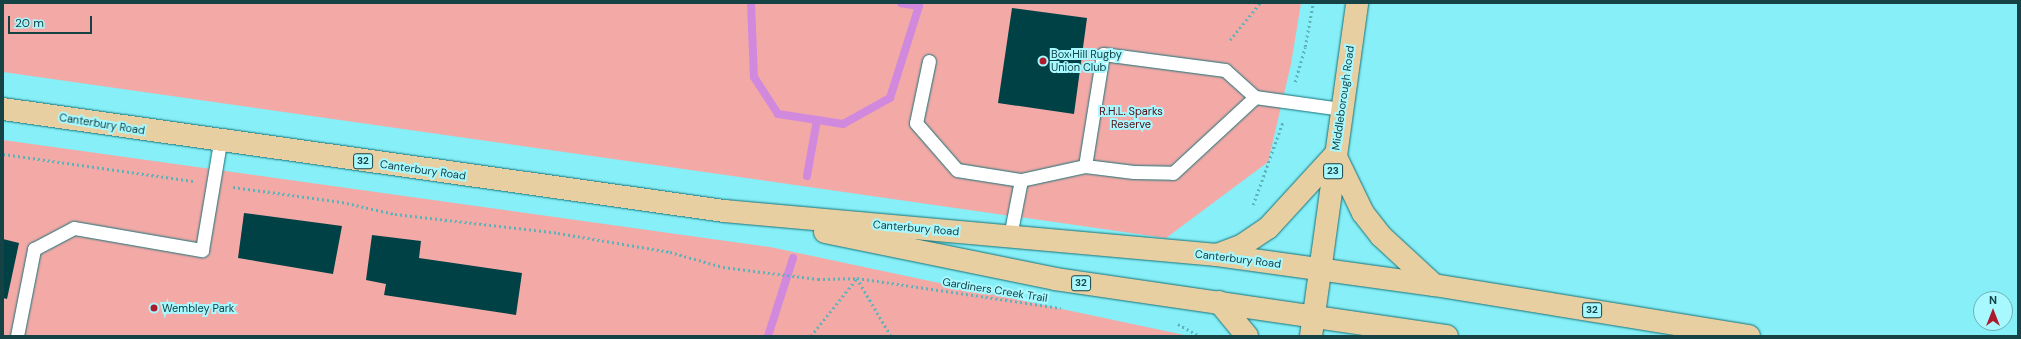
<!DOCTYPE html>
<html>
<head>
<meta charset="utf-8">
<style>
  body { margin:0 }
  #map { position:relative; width:2021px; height:339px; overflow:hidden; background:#86eff7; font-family:"DM Sans",sans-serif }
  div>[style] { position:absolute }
  .green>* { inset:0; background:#f3aaa7 }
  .stream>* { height:8px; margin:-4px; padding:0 4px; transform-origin:4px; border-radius:4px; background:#d189dd }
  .building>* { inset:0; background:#004145 }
  .path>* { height:2.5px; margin-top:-1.25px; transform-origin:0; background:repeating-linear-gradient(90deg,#5eb2b8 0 2px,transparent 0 5px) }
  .roads { filter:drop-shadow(0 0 1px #197278) drop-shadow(0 0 1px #197278) }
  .lane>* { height:13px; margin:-6.5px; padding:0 6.5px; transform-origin:6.5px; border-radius:6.5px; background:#fff }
  .primary>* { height:22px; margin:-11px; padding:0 11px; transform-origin:11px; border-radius:11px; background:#e8cfa2 }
  .dots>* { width:11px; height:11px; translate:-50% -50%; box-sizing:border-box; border:2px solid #a8f9ff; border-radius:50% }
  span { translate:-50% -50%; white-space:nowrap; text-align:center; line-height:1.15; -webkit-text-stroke:4px #a8f9ff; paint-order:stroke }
  .shield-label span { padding:1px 3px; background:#a8f9ff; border:1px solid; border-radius:3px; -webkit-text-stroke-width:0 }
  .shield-label { font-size:10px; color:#144245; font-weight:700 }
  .poi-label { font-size:11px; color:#144245 }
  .left { translate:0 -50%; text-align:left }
  .street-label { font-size:11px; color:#144245 }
  .park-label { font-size:11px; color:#540d13 }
  .frame { position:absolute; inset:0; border:4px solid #144245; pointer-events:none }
  .north { position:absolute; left:1973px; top:291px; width:40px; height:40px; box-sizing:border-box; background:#a8f9ff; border:1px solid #6db0b5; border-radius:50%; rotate:0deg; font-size:11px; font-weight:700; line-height:16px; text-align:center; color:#144245 }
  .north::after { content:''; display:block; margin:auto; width:14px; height:18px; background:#ae1a2d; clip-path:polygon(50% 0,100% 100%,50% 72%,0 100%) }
  .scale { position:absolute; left:8px; top:16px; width:84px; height:18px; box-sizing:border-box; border:2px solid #144245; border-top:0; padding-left:5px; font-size:12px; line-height:14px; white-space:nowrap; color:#144245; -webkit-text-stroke:3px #a8f9ff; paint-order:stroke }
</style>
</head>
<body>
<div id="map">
  <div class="green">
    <i style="clip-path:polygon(3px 3px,1301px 3px,1291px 64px,1268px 162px,1166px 238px,3px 72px)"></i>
    <i style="clip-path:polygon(3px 140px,770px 247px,1189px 336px,3px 336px)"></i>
  </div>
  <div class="stream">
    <i style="left:751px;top:3px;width:74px;rotate:87.7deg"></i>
    <i style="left:754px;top:77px;width:44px;rotate:57deg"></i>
    <i style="left:778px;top:114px;width:66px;rotate:8.7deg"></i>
    <i style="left:843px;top:124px;width:54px;rotate:-29deg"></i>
    <i style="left:890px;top:98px;width:96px;rotate:-72.5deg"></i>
    <i style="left:919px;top:6px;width:18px;rotate:-171deg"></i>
    <i style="left:807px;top:176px;width:57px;rotate:-79.9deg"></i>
    <i style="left:768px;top:336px;width:82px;rotate:-72.2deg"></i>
  </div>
  <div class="building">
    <i style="clip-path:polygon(1012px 8px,1087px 18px,1074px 114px,998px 103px)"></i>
    <i style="clip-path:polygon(244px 213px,342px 226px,333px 274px,238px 258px)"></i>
    <i style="clip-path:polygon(372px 235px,421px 241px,419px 258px,522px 273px,516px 315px,384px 295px,386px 284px,366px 280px)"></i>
    <i style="clip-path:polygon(3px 239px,19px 243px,7px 299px,3px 298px)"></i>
  </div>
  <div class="path">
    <i style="left:1230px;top:40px;width:48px;rotate:-51deg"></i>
    <i style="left:1295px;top:82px;width:36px;rotate:-74deg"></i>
    <i style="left:1305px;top:47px;width:45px;rotate:-79.7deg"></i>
    <i style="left:3px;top:154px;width:192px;rotate:8.1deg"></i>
    <i style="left:233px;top:187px;width:110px;rotate:7.8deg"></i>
    <i style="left:342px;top:202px;width:54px;rotate:12.8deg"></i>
    <i style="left:395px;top:214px;width:164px;rotate:6.6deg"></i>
    <i style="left:558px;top:233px;width:114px;rotate:9.6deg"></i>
    <i style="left:670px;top:252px;width:55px;rotate:15.8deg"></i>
    <i style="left:723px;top:267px;width:96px;rotate:7.2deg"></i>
    <i style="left:818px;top:279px;width:39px;rotate:-1deg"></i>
    <i style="left:857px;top:278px;width:67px;rotate:59.6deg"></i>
    <i style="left:1253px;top:205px;width:89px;rotate:-70.3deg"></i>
    <i style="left:1178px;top:324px;width:25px;rotate:29deg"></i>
    <i style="left:811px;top:336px;width:74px;rotate:-51.6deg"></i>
    <i style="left:857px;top:278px;width:206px;rotate:8.4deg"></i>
  </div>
  <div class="roads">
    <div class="lane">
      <i style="left:929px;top:61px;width:63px;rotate:101.8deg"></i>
      <i style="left:916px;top:123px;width:62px;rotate:48.9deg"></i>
      <i style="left:957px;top:170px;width:65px;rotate:8.9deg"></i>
      <i style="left:1021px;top:180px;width:66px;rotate:-12.3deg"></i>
      <i style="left:1085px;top:166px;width:49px;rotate:7deg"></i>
      <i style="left:1134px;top:172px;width:39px;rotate:1deg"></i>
      <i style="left:1173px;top:173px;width:112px;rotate:-42.8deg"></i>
      <i style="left:1085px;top:166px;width:113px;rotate:-80.9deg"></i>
      <i style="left:1103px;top:54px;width:123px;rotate:7.5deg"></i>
      <i style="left:1225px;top:70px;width:40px;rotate:42deg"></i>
      <i style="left:1255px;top:97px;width:88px;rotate:7.9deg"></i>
      <i style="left:1010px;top:236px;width:57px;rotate:-78.9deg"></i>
      <i style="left:17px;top:336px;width:89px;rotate:-78.9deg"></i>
      <i style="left:34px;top:249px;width:45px;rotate:-27.7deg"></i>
      <i style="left:74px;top:228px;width:130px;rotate:9.8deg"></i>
      <i style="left:202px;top:250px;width:109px;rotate:-80.5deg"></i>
    </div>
    <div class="primary">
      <i style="left:3px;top:109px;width:728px;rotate:8.05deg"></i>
      <i style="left:724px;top:211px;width:495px;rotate:5.1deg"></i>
      <i style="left:1217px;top:255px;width:219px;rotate:7.9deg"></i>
      <i style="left:1434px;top:285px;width:319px;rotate:9.2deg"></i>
      <i style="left:825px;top:232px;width:235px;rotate:11.5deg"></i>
      <i style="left:1055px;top:279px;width:396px;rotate:8.3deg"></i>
      <i style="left:1217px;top:255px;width:26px;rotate:-21deg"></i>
      <i style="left:1241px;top:246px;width:32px;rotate:-34deg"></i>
      <i style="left:1268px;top:228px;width:99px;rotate:-47.5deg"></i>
      <i style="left:1335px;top:155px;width:64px;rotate:64.2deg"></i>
      <i style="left:1363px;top:213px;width:29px;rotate:52deg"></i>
      <i style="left:1381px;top:236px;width:72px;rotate:42.8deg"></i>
      <i style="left:1219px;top:302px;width:44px;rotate:50.5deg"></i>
      <i style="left:1311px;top:336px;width:336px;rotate:-82.1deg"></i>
    </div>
  </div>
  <div class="dots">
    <i style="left:1043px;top:61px;background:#ae1a2d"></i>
    <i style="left:154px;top:308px;background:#ae1a2d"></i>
  </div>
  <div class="shield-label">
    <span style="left:363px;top:161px">32</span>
    <span style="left:1333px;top:171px">23</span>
    <span style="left:1081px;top:283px">32</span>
    <span style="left:1592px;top:310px">32</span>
  </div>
  <div class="poi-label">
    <span class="left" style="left:1051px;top:61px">Box Hill Rugby<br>Union Club</span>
    <span class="left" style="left:162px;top:308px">Wembley Park</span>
  </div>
  <div class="street-label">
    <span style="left:1343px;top:98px;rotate:-82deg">Middleborough Road</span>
    <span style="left:102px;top:124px;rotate:9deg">Canterbury Road</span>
    <span style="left:423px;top:170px;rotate:8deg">Canterbury Road</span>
    <span style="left:916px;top:228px;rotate:5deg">Canterbury Road</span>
    <span style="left:1238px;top:259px;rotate:7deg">Canterbury Road</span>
    <span style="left:995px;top:290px;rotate:9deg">Gardiners Creek Trail</span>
  </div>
  <div class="park-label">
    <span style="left:1131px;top:118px">R.H.L. Sparks<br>Reserve</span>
  </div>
  <div class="frame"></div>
  <div class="north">N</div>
  <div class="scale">20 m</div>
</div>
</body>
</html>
